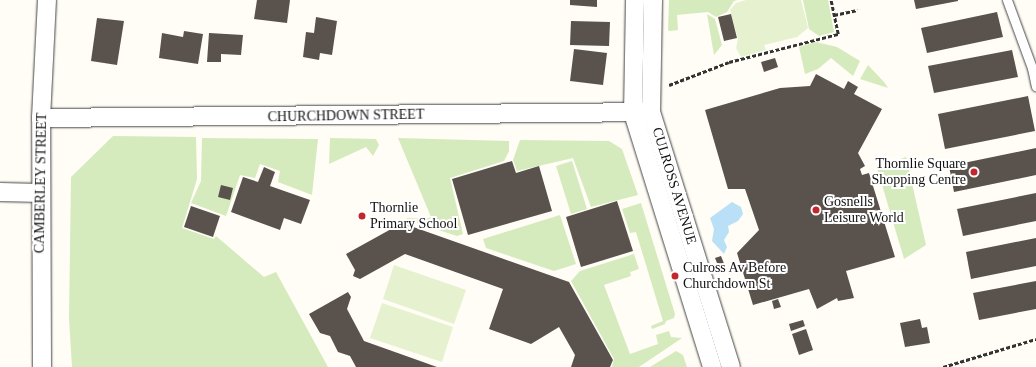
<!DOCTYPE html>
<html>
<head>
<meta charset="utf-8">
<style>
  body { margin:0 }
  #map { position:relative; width:1036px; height:367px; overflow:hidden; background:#fffdf5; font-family:Georgia,serif }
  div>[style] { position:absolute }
  .green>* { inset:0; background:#d5ebbd }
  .pitch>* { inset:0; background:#e6f2cf }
  .water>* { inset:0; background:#b9e0f7 }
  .building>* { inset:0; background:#5a524d }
  .path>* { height:2.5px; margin-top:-1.25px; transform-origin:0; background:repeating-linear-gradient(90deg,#333 0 4px,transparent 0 6px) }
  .roads { filter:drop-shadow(0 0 1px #444) drop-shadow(0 0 1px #444) }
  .lane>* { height:9px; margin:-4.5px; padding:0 4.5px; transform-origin:4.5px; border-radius:4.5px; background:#fff }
  .street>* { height:18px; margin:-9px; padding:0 9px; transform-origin:9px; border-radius:9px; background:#fff }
  .dots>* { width:11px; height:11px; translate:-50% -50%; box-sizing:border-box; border:2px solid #fff; border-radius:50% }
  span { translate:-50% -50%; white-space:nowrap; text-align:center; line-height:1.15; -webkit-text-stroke:4px #fff; paint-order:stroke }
  .street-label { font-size:14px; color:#111 }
  .poi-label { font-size:14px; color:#111 }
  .right { translate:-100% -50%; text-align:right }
  .left { translate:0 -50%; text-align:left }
</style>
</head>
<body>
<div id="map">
  <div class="green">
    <i style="clip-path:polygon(669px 0,738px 0,734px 1px,727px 12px,716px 17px,708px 12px,677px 15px,678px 30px,670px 31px,668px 30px)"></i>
    <i style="clip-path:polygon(803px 0,828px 0,834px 32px,819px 36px,809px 29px)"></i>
    <i style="clip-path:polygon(707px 14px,715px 19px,722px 45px,714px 55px)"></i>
    <i style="clip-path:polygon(816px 42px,837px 47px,860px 61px,853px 76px,831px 58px,818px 69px,805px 74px,799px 47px)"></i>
    <i style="clip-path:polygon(868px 65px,884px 82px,888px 88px,860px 79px)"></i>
    <i style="clip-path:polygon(113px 136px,196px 137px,197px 179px,182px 228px,214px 239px,216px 236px,264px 277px,276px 272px,328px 367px,72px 367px,69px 319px,71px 177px)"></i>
    <i style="clip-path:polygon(202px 138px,318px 139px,312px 195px,278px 182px,280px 171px,260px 164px,255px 178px,240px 175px,226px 216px,191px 203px,201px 181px)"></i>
    <i style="clip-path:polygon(330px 138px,376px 139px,379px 145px,373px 156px,366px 147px,329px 164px)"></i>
    <i style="clip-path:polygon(398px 138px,509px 141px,509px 151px,504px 161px,450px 178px,463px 234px,457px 236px,407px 220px,407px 218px,426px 219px,431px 217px)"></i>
    <i style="clip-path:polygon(520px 140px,609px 141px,622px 149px,638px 195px,591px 207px,573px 158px,517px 171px,513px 160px)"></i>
    <i style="clip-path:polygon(906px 157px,926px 245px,904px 259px,877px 168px)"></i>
    <i style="clip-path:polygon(572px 161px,587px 209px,571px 214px,556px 166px)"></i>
    <i style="clip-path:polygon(641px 203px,675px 314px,674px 318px,666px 321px,665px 324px,652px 329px,651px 326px,663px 321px,636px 232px,630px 233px,622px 209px)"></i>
    <i style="clip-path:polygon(560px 215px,576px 264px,554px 271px,486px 248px,483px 239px)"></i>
    <i style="clip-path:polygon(634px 254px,639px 269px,630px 272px,631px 276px,604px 285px,630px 354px,658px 344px,656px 335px,669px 331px,671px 337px,682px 338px,639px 367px,612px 367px,614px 359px,571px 281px,580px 271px)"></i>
    <i style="clip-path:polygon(676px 351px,683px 355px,687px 367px,650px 367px)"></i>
  </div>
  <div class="pitch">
    <i style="clip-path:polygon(746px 0,801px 0,808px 28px,797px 37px,764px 45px,766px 50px,741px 57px,736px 48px,738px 39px,730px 10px,736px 3px)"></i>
    <i style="clip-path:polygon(394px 265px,466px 290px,454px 324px,383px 299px)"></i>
    <i style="clip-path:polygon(382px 303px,453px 327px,442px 362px,370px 338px)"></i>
  </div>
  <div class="water">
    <i style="clip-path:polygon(732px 202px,741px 207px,743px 214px,738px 221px,728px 226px,729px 232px,724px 240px,727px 247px,724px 254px,712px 241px,714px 229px,710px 218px)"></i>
  </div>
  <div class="building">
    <i style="clip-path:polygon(257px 0,290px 0,287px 23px,254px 19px)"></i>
    <i style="clip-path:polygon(570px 0,597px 0,597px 7px,570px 5px)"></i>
    <i style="clip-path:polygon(914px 0,958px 0,958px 1px,916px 9px)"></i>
    <i style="clip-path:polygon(997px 12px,1003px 37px,927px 53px,921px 28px)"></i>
    <i style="clip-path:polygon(731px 14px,737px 38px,724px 41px,718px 17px)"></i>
    <i style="clip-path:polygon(316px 17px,337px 21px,332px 55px,320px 53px,319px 60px,303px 57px,306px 32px,314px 33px)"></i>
    <i style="clip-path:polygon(97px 18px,124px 21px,117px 65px,91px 61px)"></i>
    <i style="clip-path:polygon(571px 21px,610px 22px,609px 46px,570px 45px)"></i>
    <i style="clip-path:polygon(184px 31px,203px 34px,198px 64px,159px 58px,162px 33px,183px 37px)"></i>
    <i style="clip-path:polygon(209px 33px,243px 35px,241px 55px,221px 54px,221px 62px,207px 62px)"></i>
    <i style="clip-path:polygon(574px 49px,607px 53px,603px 85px,570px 81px)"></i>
    <i style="clip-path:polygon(1012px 50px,1018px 77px,934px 93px,928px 66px)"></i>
    <i style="clip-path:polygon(775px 58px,778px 67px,764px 72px,761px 62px)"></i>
    <i style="clip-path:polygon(816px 74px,844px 89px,848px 81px,858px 87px,854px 94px,882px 109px,858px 153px,865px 166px,860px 169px,862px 175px,869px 173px,895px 257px,846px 271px,854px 298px,838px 301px,837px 298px,817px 309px,809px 289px,753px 305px,737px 253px,759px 230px,745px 189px,728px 189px,705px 110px,780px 88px,810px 86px)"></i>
    <i style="clip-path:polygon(1028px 96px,1035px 131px,945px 149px,938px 114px)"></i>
    <i style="clip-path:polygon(1036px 148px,1036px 175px,954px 192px,949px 166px)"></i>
    <i style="clip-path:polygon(512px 161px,516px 173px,539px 166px,552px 211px,468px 235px,452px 179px)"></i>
    <i style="clip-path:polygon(264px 167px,275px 172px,270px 186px,310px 200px,301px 224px,284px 218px,280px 230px,231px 212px,243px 177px,258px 182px)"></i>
    <i style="clip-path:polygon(221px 185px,233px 188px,230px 200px,218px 197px)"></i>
    <i style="clip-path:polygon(1036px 193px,1036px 221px,963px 236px,957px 209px)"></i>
    <i style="clip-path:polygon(617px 201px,633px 251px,581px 267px,566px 217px)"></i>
    <i style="clip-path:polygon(191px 206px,220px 216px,213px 237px,184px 227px)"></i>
    <i style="clip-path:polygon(402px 223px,569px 282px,613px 360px,610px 367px,571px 367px,575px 355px,559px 327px,531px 344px,489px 329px,503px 289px,405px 254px,360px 279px,353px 276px,355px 270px,346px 254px)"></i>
    <i style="clip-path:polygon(1036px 238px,1036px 266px,971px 279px,966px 252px)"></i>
    <i style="clip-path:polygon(721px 256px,727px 271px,721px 273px,715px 258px)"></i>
    <i style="clip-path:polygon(1036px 281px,1036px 309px,979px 320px,973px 293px)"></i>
    <i style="clip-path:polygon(348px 292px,351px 297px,347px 309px,364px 341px,437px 367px,356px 367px,350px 356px,338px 352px,330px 336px,320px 333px,309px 314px)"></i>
    <i style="clip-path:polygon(778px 299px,781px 307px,774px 309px,772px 301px)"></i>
    <i style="clip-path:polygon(920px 319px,922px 328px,927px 327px,930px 343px,905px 347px,900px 323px)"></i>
    <i style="clip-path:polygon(803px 320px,805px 326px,791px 331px,789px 324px)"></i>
    <i style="clip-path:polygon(806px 329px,813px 350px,799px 355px,792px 334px)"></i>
  </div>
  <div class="path">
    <i style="left:834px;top:15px;width:24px;rotate:-12deg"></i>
    <i style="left:669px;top:85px;width:64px;rotate:-21deg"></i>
    <i style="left:729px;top:62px;width:113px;rotate:-14.4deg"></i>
    <i style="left:838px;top:34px;width:35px;rotate:-102deg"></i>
    <i style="left:943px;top:367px;width:97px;rotate:-16.8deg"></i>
  </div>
  <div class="roads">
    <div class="lane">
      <i style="left:1007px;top:0;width:72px;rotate:69.8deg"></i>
      <i style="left:1032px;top:68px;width:19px;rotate:78deg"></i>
    </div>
    <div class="street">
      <i style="left:635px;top:0;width:113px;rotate:91deg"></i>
      <i style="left:633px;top:113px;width:266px;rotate:72.7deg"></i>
      <i style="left:653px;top:0;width:112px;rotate:91deg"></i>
      <i style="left:651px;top:112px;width:267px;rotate:72.6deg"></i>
      <i style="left:41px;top:118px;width:610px;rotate:-0.56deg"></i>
      <i style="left:0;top:192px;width:41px;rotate:1.4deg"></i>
      <i style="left:42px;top:367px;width:249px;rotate:-90.2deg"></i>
      <i style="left:41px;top:118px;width:118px;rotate:-87.1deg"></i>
    </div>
  </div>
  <div class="dots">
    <i style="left:974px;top:172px;background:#c4262e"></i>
    <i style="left:816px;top:210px;background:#c4262e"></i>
    <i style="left:362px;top:216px;background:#c4262e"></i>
    <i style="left:675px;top:276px;background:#c4262e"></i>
  </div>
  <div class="street-label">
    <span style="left:346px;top:116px;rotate:-1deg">CHURCHDOWN STREET</span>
    <span style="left:41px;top:183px;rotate:-89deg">CAMBERLEY STREET</span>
    <span style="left:674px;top:186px;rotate:73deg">CULROSS AVENUE</span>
  </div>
  <div class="poi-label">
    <span class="right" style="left:966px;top:172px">Thornlie Square<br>Shopping Centre</span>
    <span class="left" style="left:824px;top:210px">Gosnells<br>Leisure World</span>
    <span class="left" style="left:370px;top:216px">Thornlie<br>Primary School</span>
    <span class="left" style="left:683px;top:276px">Culross Av Before<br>Churchdown St</span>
  </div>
</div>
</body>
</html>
